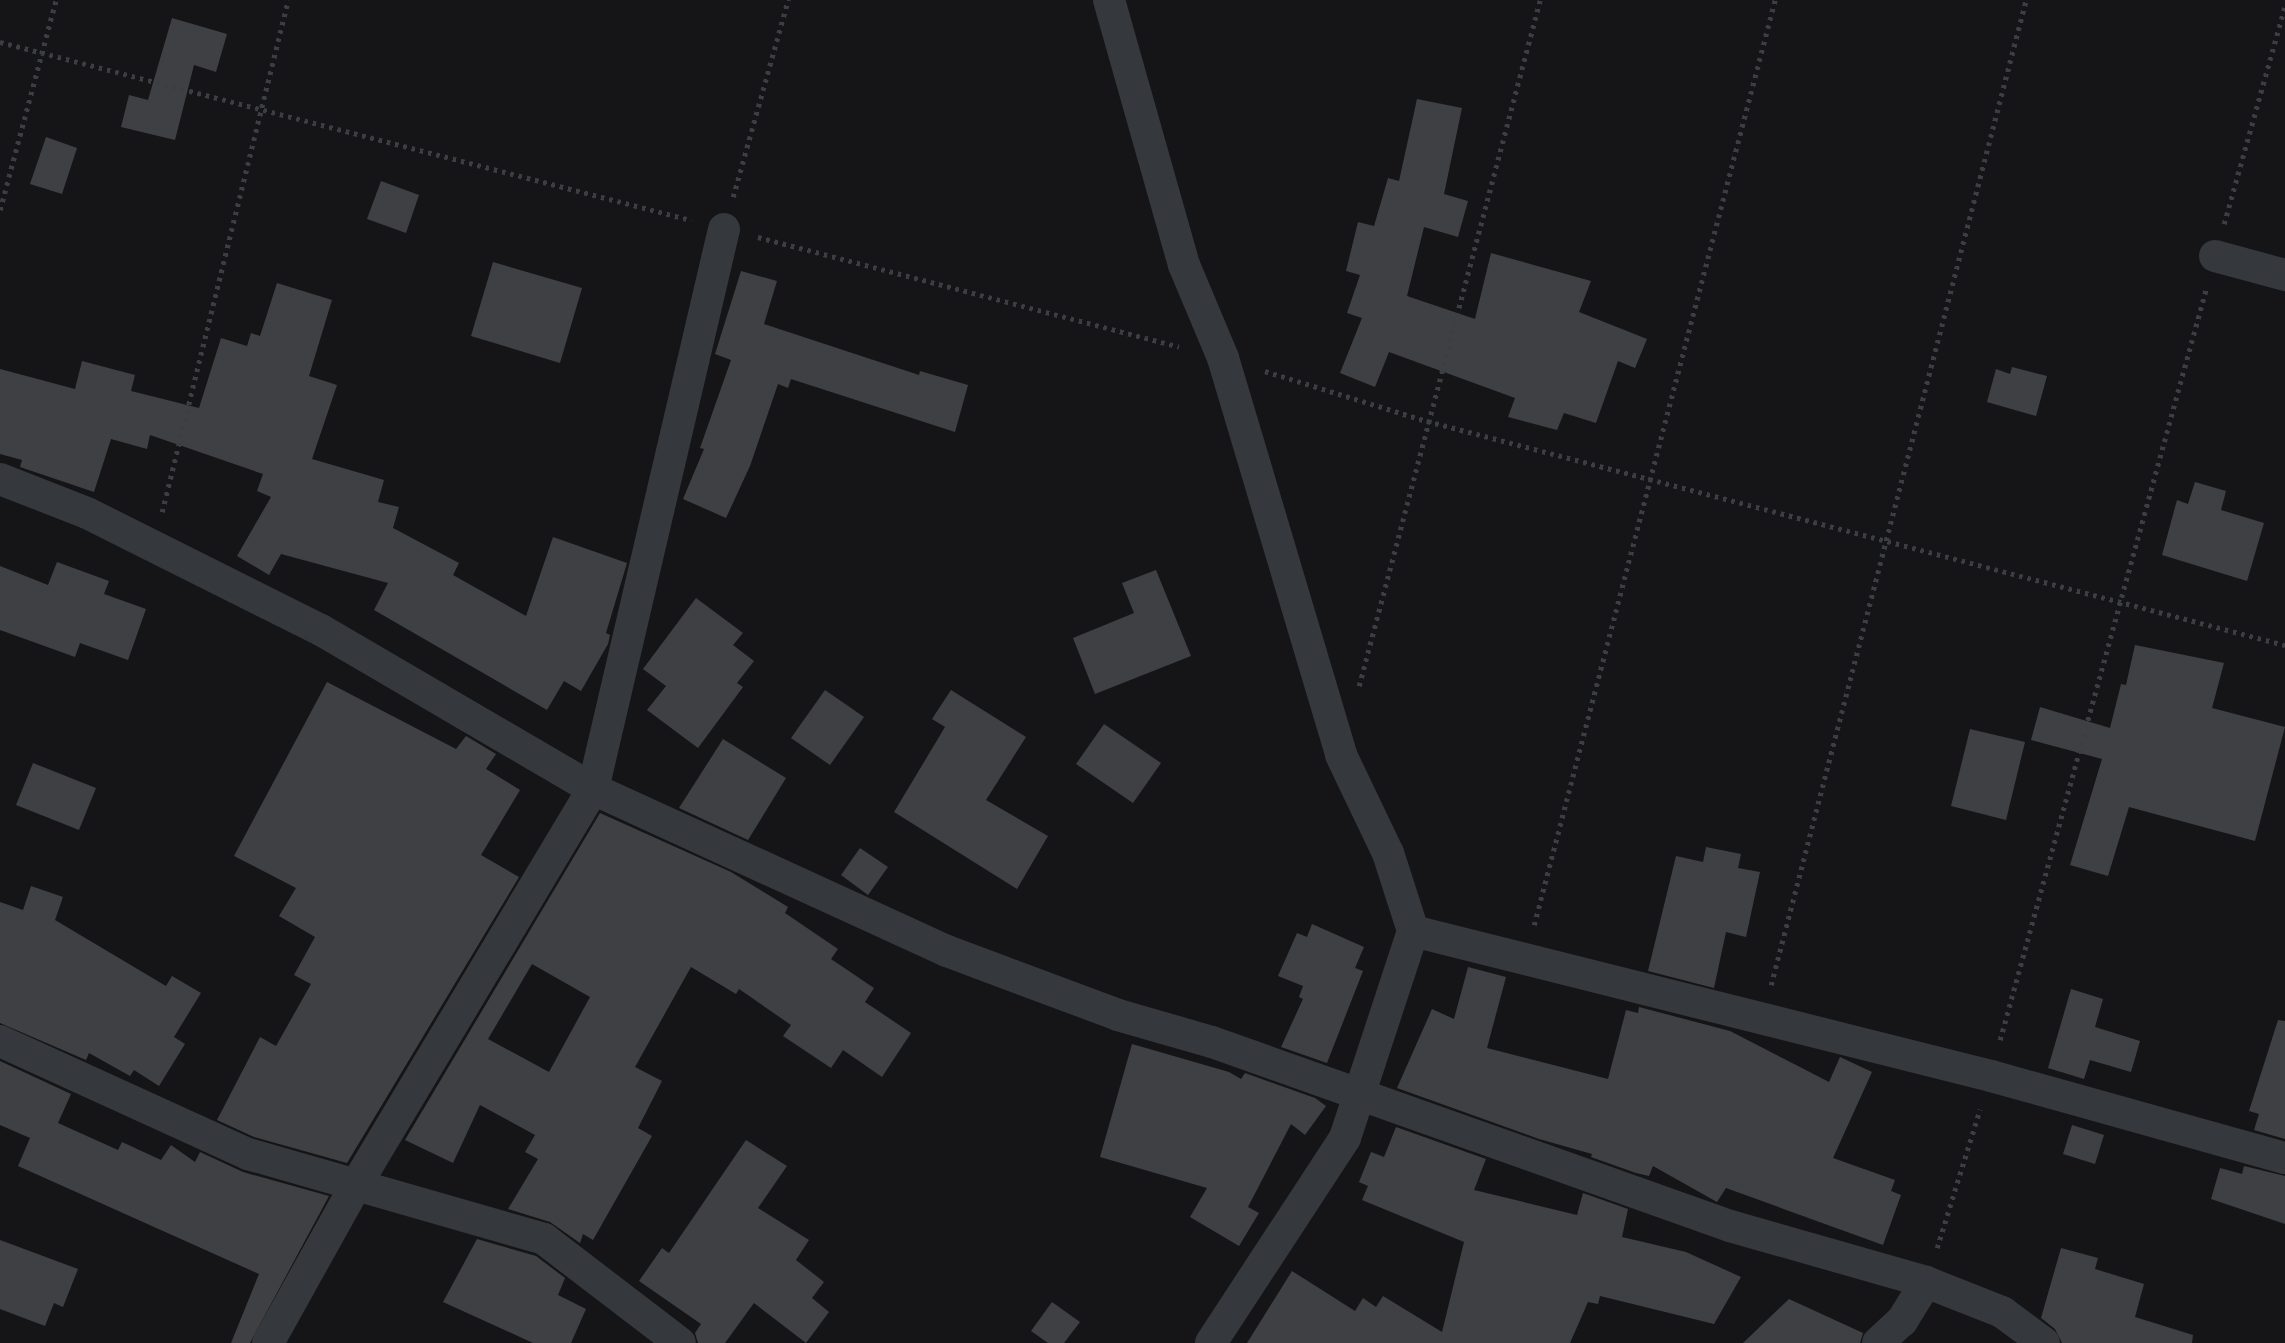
<!DOCTYPE html>
<html>
<head>
<meta charset="utf-8">
<style>
  body { margin:0 }
  #map { position:relative; width:2285px; height:1343px; overflow:hidden; background:#151517; font-family:"Titillium Web",sans-serif }
  div>[style] { position:absolute }
  .building>* { inset:0; background:#3f4044 }
  .path>* { height:4.5px; margin-top:-2.25px; transform-origin:0; background:repeating-linear-gradient(90deg,#3b3f43 0 3.5px,transparent 0 8.5px) }
  .minor>* { height:32px; margin:-16px; padding:0 16px; transform-origin:16px; border-radius:16px; background:#35383c }
  span { translate:-50% -50%; white-space:nowrap; text-align:center; line-height:1.15; -webkit-text-stroke:5px #101011; paint-order:stroke }
</style>
</head>
<body>
<div id="map">
  <div class="building">
    <i style="clip-path:polygon(172px 18px,227px 34px,216px 72px,194px 65px,175px 140px,121px 127px,129px 95px,148px 100px)"></i>
    <i style="clip-path:polygon(1417px 99px,1462px 108px,1444px 194px,1468px 201px,1458px 237px,1424px 227px,1407px 296px,1475px 319px,1491px 253px,1591px 281px,1579px 312px,1647px 339px,1635px 368px,1618px 361px,1596px 423px,1564px 413px,1557px 430px,1508px 417px,1515px 398px,1389px 352px,1375px 387px,1340px 373px,1362px 318px,1347px 313px,1360px 275px,1346px 271px,1358px 222px,1374px 226px,1388px 178px,1399px 181px)"></i>
    <i style="clip-path:polygon(46px 137px,77px 148px,62px 194px,30px 184px)"></i>
    <i style="clip-path:polygon(381px 181px,419px 195px,406px 233px,367px 219px)"></i>
    <i style="clip-path:polygon(493px 262px,582px 288px,560px 363px,471px 336px)"></i>
    <i style="clip-path:polygon(741px 271px,777px 281px,764px 324px,919px 375px,920px 371px,968px 385px,955px 432px,791px 379px,788px 388px,778px 384px,750px 466px,726px 518px,683px 499px,704px 449px,700px 448px,731px 360px,715px 354px)"></i>
    <i style="clip-path:polygon(277px 283px,332px 300px,309px 376px,337px 385px,312px 459px,384px 480px,378px 502px,399px 507px,393px 528px,459px 563px,453px 575px,526px 616px,553px 537px,627px 563px,606px 633px,610px 635px,608px 644px,581px 691px,564px 681px,547px 710px,374px 610px,388px 583px,281px 554px,269px 575px,237px 556px,271px 497px,257px 491px,263px 474px,150px 435px,147px 449px,111px 439px,94px 492px,20px 467px,22px 460px,0 454px,0 369px,75px 389px,82px 361px,135px 375px,131px 391px,199px 408px,221px 338px,247px 346px,251px 333px,260px 336px)"></i>
    <i style="clip-path:polygon(2012px 367px,2047px 376px,2036px 416px,1987px 402px,1996px 369px,2010px 374px)"></i>
    <i style="clip-path:polygon(2195px 482px,2226px 491px,2221px 510px,2264px 523px,2247px 581px,2162px 555px,2177px 500px,2188px 504px)"></i>
    <i style="clip-path:polygon(57px 562px,109px 581px,104px 594px,146px 609px,128px 660px,80px 643px,75px 657px,0 630px,0 566px,48px 585px)"></i>
    <i style="clip-path:polygon(1156px 570px,1191px 656px,1095px 694px,1073px 638px,1134px 613px,1122px 583px)"></i>
    <i style="clip-path:polygon(696px 598px,743px 633px,733px 645px,754px 661px,737px 683px,743px 687px,698px 748px,647px 710px,666px 686px,643px 669px)"></i>
    <i style="clip-path:polygon(2135px 645px,2224px 663px,2212px 708px,2285px 727px,2255px 841px,2129px 807px,2108px 876px,2070px 865px,2102px 759px,2031px 740px,2040px 707px,2110px 728px,2121px 684px,2126px 685px)"></i>
    <i style="clip-path:polygon(327px 682px,456px 749px,466px 736px,496px 754px,486px 769px,520px 790px,481px 855px,519px 877px,347px 1163px,254px 1137px,217px 1120px,260px 1037px,276px 1046px,311px 984px,294px 975px,315px 937px,279px 916px,296px 888px,234px 856px)"></i>
    <i style="clip-path:polygon(825px 690px,864px 717px,830px 765px,791px 738px)"></i>
    <i style="clip-path:polygon(951px 690px,1026px 737px,986px 800px,1048px 836px,1017px 889px,894px 812px,945px 727px,932px 719px)"></i>
    <i style="clip-path:polygon(1104px 724px,1161px 763px,1133px 803px,1076px 764px)"></i>
    <i style="clip-path:polygon(1970px 729px,2025px 742px,2006px 820px,1951px 806px)"></i>
    <i style="clip-path:polygon(723px 739px,786px 778px,748px 840px,679px 808px)"></i>
    <i style="clip-path:polygon(33px 763px,96px 788px,79px 830px,16px 805px)"></i>
    <i style="clip-path:polygon(evenodd,600px 813px,731px 872px,788px 907px,785px 913px,838px 949px,831px 959px,874px 988px,865px 1002px,911px 1033px,882px 1077px,843px 1050px,831px 1068px,783px 1036px,791px 1025px,739px 989px,736px 994px,691px 967px,635px 1067px,662px 1081px,638px 1128px,652px 1136px,593px 1240px,583px 1234px,580px 1243px,550px 1222px,508px 1209px,538px 1159px,525px 1152px,535px 1135px,480px 1105px,453px 1163px,405px 1140px,600px 813px,532px 964px,590px 997px,549px 1072px,488px 1039px,532px 964px)"></i>
    <i style="clip-path:polygon(1706px 847px,1741px 854px,1738px 868px,1760px 872px,1746px 937px,1726px 932px,1714px 988px,1648px 971px,1676px 856px,1703px 862px)"></i>
    <i style="clip-path:polygon(860px 848px,888px 867px,868px 895px,841px 875px)"></i>
    <i style="clip-path:polygon(31px 886px,63px 897px,55px 920px,166px 986px,172px 976px,201px 993px,174px 1037px,185px 1044px,159px 1086px,134px 1070px,130px 1076px,89px 1053px,86px 1060px,0 1023px,0 902px,23px 910px)"></i>
    <i style="clip-path:polygon(1312px 924px,1364px 947px,1355px 968px,1363px 971px,1327px 1063px,1281px 1047px,1303px 999px,1299px 997px,1303px 986px,1278px 976px,1297px 933px,1307px 937px)"></i>
    <i style="clip-path:polygon(1468px 967px,1506px 977px,1487px 1048px,1608px 1079px,1626px 1010px,1638px 1013px,1639px 1007px,1730px 1031px,1829px 1082px,1840px 1057px,1872px 1072px,1833px 1158px,1895px 1180px,1891px 1191px,1901px 1195px,1883px 1245px,1726px 1188px,1717px 1202px,1653px 1166px,1649px 1176px,1636px 1173px,1591px 1157px,1592px 1154px,1539px 1139px,1397px 1088px,1432px 1009px,1454px 1019px)"></i>
    <i style="clip-path:polygon(2071px 989px,2103px 999px,2095px 1027px,2140px 1041px,2131px 1072px,2090px 1060px,2084px 1079px,2048px 1068px)"></i>
    <i style="clip-path:polygon(2278px 1020px,2285px 1021px,2285px 1139px,2254px 1130px,2259px 1114px,2249px 1111px)"></i>
    <i style="clip-path:polygon(1132px 1044px,1229px 1072px,1241px 1079px,1245px 1073px,1315px 1098px,1326px 1106px,1305px 1135px,1291px 1124px,1248px 1207px,1259px 1213px,1239px 1246px,1190px 1217px,1207px 1188px,1100px 1157px)"></i>
    <i style="clip-path:polygon(0 1061px,71px 1094px,58px 1123px,118px 1150px,122px 1142px,161px 1160px,171px 1145px,195px 1162px,200px 1152px,243px 1172px,329px 1196px,250px 1343px,231px 1343px,259px 1274px,18px 1166px,30px 1138px,0 1125px)"></i>
    <i style="clip-path:polygon(2072px 1125px,2104px 1135px,2095px 1164px,2063px 1154px)"></i>
    <i style="clip-path:polygon(1396px 1127px,1486px 1159px,1474px 1190px,1577px 1215px,1583px 1193px,1628px 1209px,1622px 1237px,1686px 1252px,1741px 1277px,1714px 1324px,1600px 1296px,1598px 1304px,1588px 1302px,1570px 1343px,1247px 1343px,1292px 1271px,1355px 1311px,1363px 1298px,1376px 1307px,1383px 1296px,1442px 1332px,1464px 1242px,1362px 1200px,1368px 1186px,1359px 1182px,1371px 1152px,1384px 1157px)"></i>
    <i style="clip-path:polygon(746px 1140px,787px 1166px,758px 1208px,809px 1240px,796px 1260px,824px 1282px,812px 1298px,829px 1312px,806px 1343px,754px 1303px,725px 1343px,698px 1343px,695px 1333px,701px 1324px,639px 1281px,662px 1248px,669px 1253px)"></i>
    <i style="clip-path:polygon(2244px 1166px,2285px 1176px,2285px 1224px,2211px 1199px,2220px 1168px,2242px 1174px)"></i>
    <i style="clip-path:polygon(477px 1239px,536px 1256px,565px 1278px,558px 1295px,586px 1309px,571px 1343px,533px 1343px,443px 1302px)"></i>
    <i style="clip-path:polygon(0 1240px,78px 1269px,63px 1307px,54px 1303px,45px 1326px,0 1309px)"></i>
    <i style="clip-path:polygon(2061px 1248px,2098px 1258px,2095px 1269px,2144px 1284px,2135px 1317px,2193px 1335px,2192px 1343px,2062px 1343px,2055px 1329px,2041px 1318px)"></i>
    <i style="clip-path:polygon(1789px 1299px,1863px 1333px,1860px 1343px,1743px 1343px)"></i>
    <i style="clip-path:polygon(1052px 1302px,1080px 1322px,1064px 1343px,1048px 1343px,1031px 1331px)"></i>
  </div>
  <div class="path">
    <i style="left:0;top:42px;width:714px;rotate:14.45deg"></i>
    <i style="left:733px;top:197px;width:205px;rotate:-74.4deg"></i>
    <i style="left:0;top:210px;width:217px;rotate:-75.1deg"></i>
    <i style="left:2224px;top:224px;width:227px;rotate:-74.4deg"></i>
    <i style="left:758px;top:237px;width:435px;rotate:14.6deg"></i>
    <i style="left:1265px;top:371px;width:170px;rotate:17.2deg"></i>
    <i style="left:1427px;top:421px;width:887px;rotate:14.63deg"></i>
    <i style="left:162px;top:512px;width:527px;rotate:-76.17deg"></i>
    <i style="left:1359px;top:686px;width:709px;rotate:-75.22deg"></i>
    <i style="left:1534px;top:925px;width:956px;rotate:-75.4deg"></i>
    <i style="left:1771px;top:985px;width:1017px;rotate:-75.49deg"></i>
    <i style="left:2000px;top:1040px;width:779px;rotate:-74.66deg"></i>
    <i style="left:1937px;top:1248px;width:145px;rotate:-72.8deg"></i>
  </div>
  <div class="minor">
    <i style="left:1109px;top:0;width:275px;rotate:74.2deg"></i>
    <i style="left:1184px;top:265px;width:101px;rotate:67.2deg"></i>
    <i style="left:1223px;top:358px;width:414px;rotate:73.4deg"></i>
    <i style="left:1341px;top:755px;width:109px;rotate:64.4deg"></i>
    <i style="left:1388px;top:853px;width:82px;rotate:72.2deg"></i>
    <i style="left:1413px;top:931px;width:218px;rotate:108.2deg"></i>
    <i style="left:1345px;top:1138px;width:245px;rotate:123.2deg"></i>
    <i style="left:2215px;top:256px;width:73px;rotate:15.2deg"></i>
    <i style="left:0;top:479px;width:93px;rotate:21.3deg"></i>
    <i style="left:87px;top:513px;width:262px;rotate:26.6deg"></i>
    <i style="left:321px;top:630px;width:315px;rotate:30.3deg"></i>
    <i style="left:593px;top:789px;width:389px;rotate:24.6deg"></i>
    <i style="left:947px;top:951px;width:183px;rotate:20.5deg"></i>
    <i style="left:1118px;top:1015px;width:98px;rotate:16deg"></i>
    <i style="left:1212px;top:1042px;width:550px;rotate:19.56deg"></i>
    <i style="left:1730px;top:1226px;width:204px;rotate:15.9deg"></i>
    <i style="left:1926px;top:1282px;width:82px;rotate:21.5deg"></i>
    <i style="left:2002px;top:1312px;width:52px;rotate:36.4deg"></i>
    <i style="left:1413px;top:931px;width:596px;rotate:14.08deg"></i>
    <i style="left:1991px;top:1076px;width:305px;rotate:15.6deg"></i>
    <i style="left:0;top:1041px;width:273px;rotate:24.5deg"></i>
    <i style="left:248px;top:1154px;width:308px;rotate:16deg"></i>
    <i style="left:544px;top:1239px;width:171px;rotate:37.4deg"></i>
    <i style="left:268px;top:1343px;width:181px;rotate:-60.9deg"></i>
    <i style="left:356px;top:1185px;width:462px;rotate:-59.1deg"></i>
    <i style="left:593px;top:789px;width:575px;rotate:-76.83deg"></i>
    <i style="left:1878px;top:1343px;width:33px;rotate:-43deg"></i>
    <i style="left:1902px;top:1321px;width:46px;rotate:-58.4deg"></i>
  </div>
</div>
</body>
</html>
